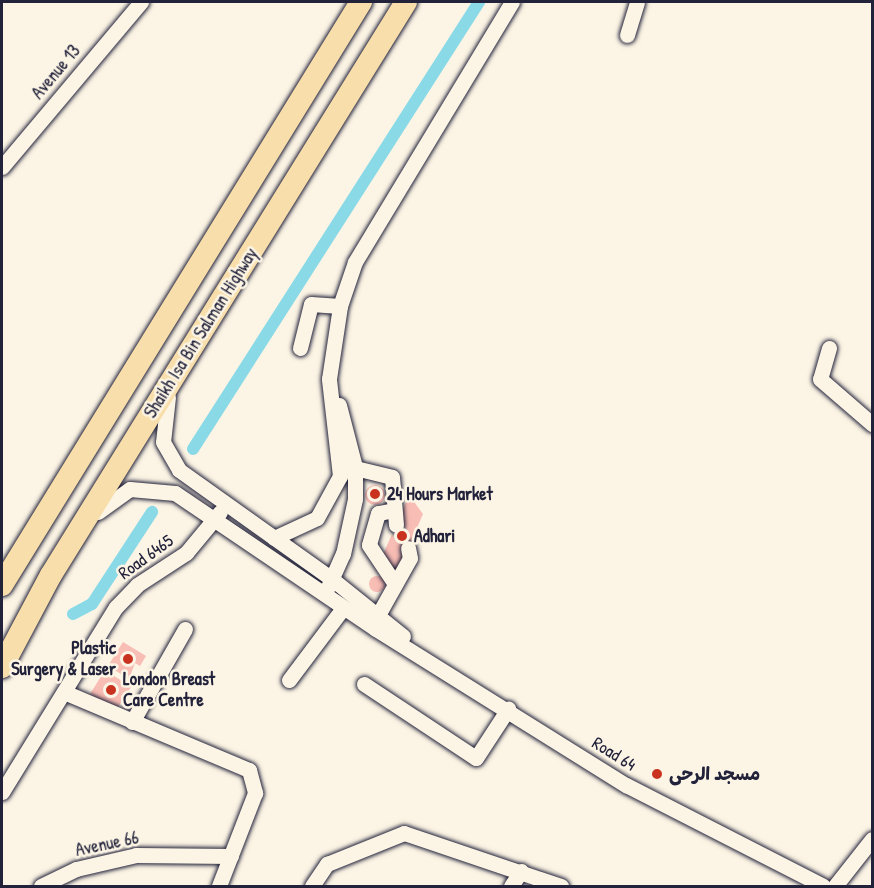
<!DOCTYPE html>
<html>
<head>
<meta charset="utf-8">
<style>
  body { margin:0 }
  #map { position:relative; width:874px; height:888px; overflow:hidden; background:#fcf5e5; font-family:"Patrick Hand","Playpen Sans Arabic",sans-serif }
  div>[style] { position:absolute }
  .canal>* { height:12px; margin:-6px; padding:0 6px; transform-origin:6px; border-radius:6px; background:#8ad9e7 }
  .building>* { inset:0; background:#f8bdb4 }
  .round { border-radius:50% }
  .minor-tunnel>* { height:15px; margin-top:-7.5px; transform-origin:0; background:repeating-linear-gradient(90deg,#d0cbc3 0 15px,transparent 0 23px) }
  .roads { filter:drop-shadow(0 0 2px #22223b) drop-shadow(0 0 2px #22223b) }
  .minor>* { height:15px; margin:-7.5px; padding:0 7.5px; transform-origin:7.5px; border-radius:7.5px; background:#fcf5e5 }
  .highway>* { height:22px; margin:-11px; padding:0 11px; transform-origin:11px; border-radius:11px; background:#f8deab }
  .dots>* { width:16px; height:16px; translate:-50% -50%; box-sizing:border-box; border:3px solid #fcf5e5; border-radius:50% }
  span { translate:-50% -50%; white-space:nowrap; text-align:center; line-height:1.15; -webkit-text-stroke:5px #fcf5e5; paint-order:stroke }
  .street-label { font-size:18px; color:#22223b }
  .poi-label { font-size:18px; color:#22223b; font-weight:700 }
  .left { translate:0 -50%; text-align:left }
  .right { translate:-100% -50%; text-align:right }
  .frame { position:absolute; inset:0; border:3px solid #22223b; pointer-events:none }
</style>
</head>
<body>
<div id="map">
  <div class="canal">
    <i style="left:193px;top:449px;width:531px;rotate:-57.39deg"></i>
    <i style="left:73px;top:614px;width:21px;rotate:-28deg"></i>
    <i style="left:92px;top:604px;width:110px;rotate:-56.9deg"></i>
  </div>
  <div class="building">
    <i class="round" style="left:365px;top:485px;width:20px;height:20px"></i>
    <i style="clip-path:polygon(409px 495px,423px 514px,395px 579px,381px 559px)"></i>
    <i class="round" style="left:369px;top:576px;width:16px;height:16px"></i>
    <i style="clip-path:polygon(123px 642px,146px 656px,140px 666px,135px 663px,129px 679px,108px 666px)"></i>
    <i style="clip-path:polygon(105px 670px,131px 687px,116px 710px,90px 694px)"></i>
  </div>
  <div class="minor-tunnel">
    <i style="left:396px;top:525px;width:26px;rotate:62deg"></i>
  </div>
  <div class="roads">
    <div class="minor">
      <i style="left:627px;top:35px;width:34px;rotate:-73deg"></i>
      <i style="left:2px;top:167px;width:216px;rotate:-49.9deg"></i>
      <i style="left:300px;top:348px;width:45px;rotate:-76deg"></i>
      <i style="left:311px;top:304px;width:29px;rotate:4deg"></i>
      <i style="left:829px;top:348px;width:32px;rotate:106deg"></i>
      <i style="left:820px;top:379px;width:69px;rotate:40.9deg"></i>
      <i style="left:168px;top:397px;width:45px;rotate:96.3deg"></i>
      <i style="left:163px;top:442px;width:32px;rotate:60deg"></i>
      <i style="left:179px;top:470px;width:188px;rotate:35.5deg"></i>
      <i style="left:332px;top:579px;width:91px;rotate:38.8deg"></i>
      <i style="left:347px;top:466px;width:46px;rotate:13.7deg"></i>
      <i style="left:392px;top:477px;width:48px;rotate:85.2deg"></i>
      <i style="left:394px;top:510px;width:16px;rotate:169deg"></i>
      <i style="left:378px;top:513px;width:33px;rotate:106deg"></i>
      <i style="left:369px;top:545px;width:47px;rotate:56.3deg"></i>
      <i style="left:98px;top:512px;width:39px;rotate:-36deg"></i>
      <i style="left:130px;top:489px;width:45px;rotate:5.1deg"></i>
      <i style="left:175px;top:493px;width:243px;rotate:34.1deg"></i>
      <i style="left:376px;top:629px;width:295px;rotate:32deg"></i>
      <i style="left:626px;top:785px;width:221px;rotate:27.1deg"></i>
      <i style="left:274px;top:538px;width:47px;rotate:-24.9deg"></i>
      <i style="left:317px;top:518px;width:48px;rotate:-61.3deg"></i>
      <i style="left:340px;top:476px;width:98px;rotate:-96.5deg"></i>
      <i style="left:329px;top:379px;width:74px;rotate:-81.4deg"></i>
      <i style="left:340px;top:306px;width:46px;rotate:-71.2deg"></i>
      <i style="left:355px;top:262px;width:304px;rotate:-58.9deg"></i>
      <i style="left:328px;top:587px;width:36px;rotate:-66deg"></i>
      <i style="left:343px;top:554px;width:56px;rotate:-77.7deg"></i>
      <i style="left:355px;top:499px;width:32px;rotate:-90deg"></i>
      <i style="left:355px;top:467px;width:64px;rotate:-104.5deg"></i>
      <i style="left:378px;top:615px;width:65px;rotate:-60.7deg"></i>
      <i style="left:410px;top:558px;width:10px;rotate:-101deg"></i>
      <i style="left:289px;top:680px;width:90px;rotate:-53.1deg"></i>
      <i style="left:364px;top:684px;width:134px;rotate:33.5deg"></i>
      <i style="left:476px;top:758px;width:59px;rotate:-56.9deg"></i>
      <i style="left:64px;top:692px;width:201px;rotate:22.9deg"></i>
      <i style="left:249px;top:770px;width:24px;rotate:75deg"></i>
      <i style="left:255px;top:793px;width:100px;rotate:111.2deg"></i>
      <i style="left:132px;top:722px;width:107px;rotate:-60.3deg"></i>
      <i style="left:2px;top:792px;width:217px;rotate:-58.4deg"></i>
      <i style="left:116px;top:607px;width:30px;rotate:-46deg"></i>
      <i style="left:137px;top:585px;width:59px;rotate:-33.1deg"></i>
      <i style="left:186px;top:553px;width:53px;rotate:-50.3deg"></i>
      <i style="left:41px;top:886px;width:39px;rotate:-26deg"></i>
      <i style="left:76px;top:869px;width:62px;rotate:-13.1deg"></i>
      <i style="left:136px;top:855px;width:95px;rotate:0.6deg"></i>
      <i style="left:312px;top:886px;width:27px;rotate:-56deg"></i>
      <i style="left:327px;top:864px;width:83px;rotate:-21.9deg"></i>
      <i style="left:404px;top:833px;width:166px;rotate:18.7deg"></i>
      <i style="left:511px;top:886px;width:18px;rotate:-56deg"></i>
      <i style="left:835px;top:886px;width:60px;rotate:-51.8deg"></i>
    </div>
    <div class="highway">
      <i style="left:2px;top:585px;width:685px;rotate:-58.38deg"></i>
      <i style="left:2px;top:667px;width:104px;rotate:-62deg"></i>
      <i style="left:51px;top:575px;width:674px;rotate:-58.22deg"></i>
    </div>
  </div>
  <div class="dots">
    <i style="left:375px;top:494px;background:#c8321e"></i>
    <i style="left:402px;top:536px;background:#c8321e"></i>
    <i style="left:128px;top:659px;background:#c8321e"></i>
    <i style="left:111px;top:690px;background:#c8321e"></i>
    <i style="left:657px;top:774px;background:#c8321e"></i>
  </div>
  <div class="street-label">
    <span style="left:56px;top:72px;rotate:-50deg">Avenue 13</span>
    <span style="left:201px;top:333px;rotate:-58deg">Shaikh Isa Bin Salman Highway</span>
    <span style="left:146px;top:557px;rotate:-36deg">Road 6465</span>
    <span style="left:614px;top:754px;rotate:32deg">Road 64</span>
    <span style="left:107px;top:844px;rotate:-12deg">Avenue 66</span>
  </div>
  <div class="poi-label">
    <span class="left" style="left:387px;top:494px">24 Hours Market</span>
    <span class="left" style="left:414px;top:536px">Adhari</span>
    <span class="right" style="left:116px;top:659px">Plastic<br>Surgery &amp; Laser</span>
    <span class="left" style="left:123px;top:690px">London Breast<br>Care Centre</span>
    <span class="left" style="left:669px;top:774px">مسجد الرحى</span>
  </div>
  <div class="frame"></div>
</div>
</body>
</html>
